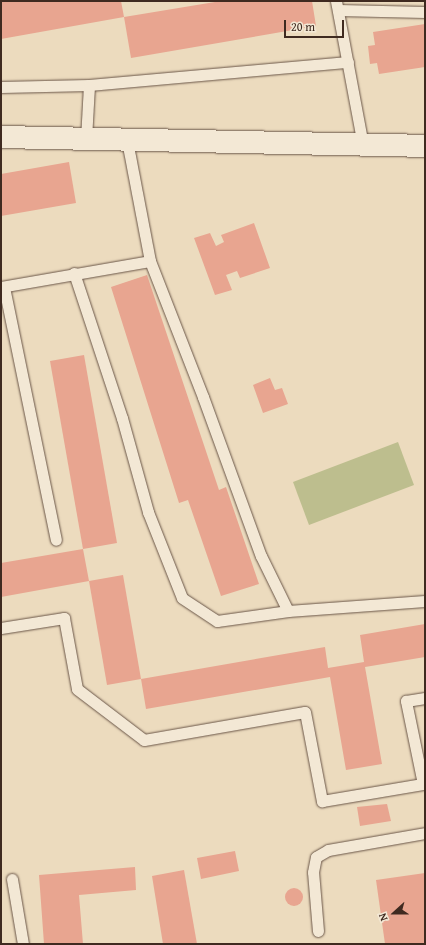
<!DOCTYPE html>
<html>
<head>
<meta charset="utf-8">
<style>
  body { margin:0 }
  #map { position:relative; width:426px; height:945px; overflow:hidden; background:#ecdbbe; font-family:"Gentium Book Plus",serif }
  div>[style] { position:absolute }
  .green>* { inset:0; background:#bdbe8e }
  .building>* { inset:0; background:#e8a590 }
  .round { border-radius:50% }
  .roads { filter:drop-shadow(0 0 1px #6a5648) drop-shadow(0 0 1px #6a5648) }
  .lane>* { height:11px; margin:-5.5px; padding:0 5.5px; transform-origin:5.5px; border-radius:5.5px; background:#f3e8d5 }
  .secondary>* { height:22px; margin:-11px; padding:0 11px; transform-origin:11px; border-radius:11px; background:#f3e8d5 }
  span { translate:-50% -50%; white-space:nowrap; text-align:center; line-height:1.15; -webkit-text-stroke:3px #f3e8d5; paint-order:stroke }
  .frame { position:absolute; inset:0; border:2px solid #3f2a20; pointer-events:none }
  .north { position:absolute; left:374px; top:893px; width:40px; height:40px; -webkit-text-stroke:3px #f3e8d5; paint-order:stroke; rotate:249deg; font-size:11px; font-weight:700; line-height:16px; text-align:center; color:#3f2a20 }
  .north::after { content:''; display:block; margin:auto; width:14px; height:18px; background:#3f2a20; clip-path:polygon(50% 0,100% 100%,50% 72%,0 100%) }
  .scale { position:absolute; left:284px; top:20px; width:60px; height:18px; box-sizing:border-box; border:2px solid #3f2a20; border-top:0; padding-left:5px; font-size:12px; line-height:14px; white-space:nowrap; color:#3f2a20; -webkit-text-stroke:3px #f3e8d5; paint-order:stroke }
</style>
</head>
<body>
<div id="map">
  <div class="green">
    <i style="clip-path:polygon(398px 442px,414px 485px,309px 525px,293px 482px)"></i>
  </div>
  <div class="building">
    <i style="clip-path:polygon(1px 1px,121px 1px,124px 17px,1px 39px)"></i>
    <i style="clip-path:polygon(221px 1px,312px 1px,316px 26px,131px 58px,124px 17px)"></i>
    <i style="clip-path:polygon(425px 24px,425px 67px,379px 74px,377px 63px,370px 64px,368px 46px,375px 45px,373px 32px)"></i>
    <i style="clip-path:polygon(69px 162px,76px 203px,1px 216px,1px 174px)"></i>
    <i style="clip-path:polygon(254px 223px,270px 268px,240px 278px,237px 271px,226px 275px,232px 290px,215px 295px,194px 238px,210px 233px,216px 246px,224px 242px,221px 235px)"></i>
    <i style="clip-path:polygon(147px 275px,219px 490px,226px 487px,259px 584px,221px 596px,188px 500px,179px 503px,111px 287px)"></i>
    <i style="clip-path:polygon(84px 355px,117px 543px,83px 549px,50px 361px)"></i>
    <i style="clip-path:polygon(270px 378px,275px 390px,282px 388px,288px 404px,263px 413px,253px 385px)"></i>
    <i style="clip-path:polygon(83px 549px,89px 581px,1px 597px,1px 563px)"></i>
    <i style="clip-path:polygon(123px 575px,141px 679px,107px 685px,89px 581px)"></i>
    <i style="clip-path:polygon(425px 624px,425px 657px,365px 667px,382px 764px,346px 770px,330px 677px,146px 709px,141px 679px,325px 647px,328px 668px,364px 662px,360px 635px)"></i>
    <i style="clip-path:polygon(387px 804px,391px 821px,360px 826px,357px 807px)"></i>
    <i style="clip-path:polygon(235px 851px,239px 871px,201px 879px,197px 858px)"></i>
    <i style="clip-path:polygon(135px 867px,136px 890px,79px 895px,83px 944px,44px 944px,39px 875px)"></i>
    <i style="clip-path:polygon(184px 870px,197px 944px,163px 944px,152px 876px)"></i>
    <i style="clip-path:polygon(425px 873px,425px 944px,385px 944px,376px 880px)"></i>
    <i class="round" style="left:285px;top:888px;width:18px;height:18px"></i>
  </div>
  <div class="roads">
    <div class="lane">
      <i style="left:336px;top:1px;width:147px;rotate:79.4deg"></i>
      <i style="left:338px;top:10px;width:87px;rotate:1.3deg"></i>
      <i style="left:1px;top:87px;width:88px;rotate:-1.3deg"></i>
      <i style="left:89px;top:85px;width:260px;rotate:-5.1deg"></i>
      <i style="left:86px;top:139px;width:54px;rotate:-86.8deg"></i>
      <i style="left:150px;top:261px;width:146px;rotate:68.7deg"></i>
      <i style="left:203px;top:397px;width:169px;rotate:70deg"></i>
      <i style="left:261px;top:556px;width:61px;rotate:63.9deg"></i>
      <i style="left:288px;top:611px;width:137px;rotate:-4.2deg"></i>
      <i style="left:74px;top:273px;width:153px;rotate:71.7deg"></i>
      <i style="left:122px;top:418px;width:98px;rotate:74.5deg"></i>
      <i style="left:148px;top:512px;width:92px;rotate:68.4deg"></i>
      <i style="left:182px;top:598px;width:42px;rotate:33.3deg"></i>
      <i style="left:217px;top:621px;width:72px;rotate:-8deg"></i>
      <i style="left:1px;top:287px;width:151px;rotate:-9.9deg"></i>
      <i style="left:150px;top:261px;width:123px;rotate:-100.8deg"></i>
      <i style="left:4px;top:287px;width:258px;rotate:78.4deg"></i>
      <i style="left:1px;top:628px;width:64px;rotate:-9deg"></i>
      <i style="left:64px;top:618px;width:72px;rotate:79.6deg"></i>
      <i style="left:77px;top:689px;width:84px;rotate:37.3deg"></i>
      <i style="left:144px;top:740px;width:163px;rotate:-9.9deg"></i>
      <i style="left:305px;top:712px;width:91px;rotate:79.2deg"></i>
      <i style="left:322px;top:801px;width:102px;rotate:-9.6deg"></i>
      <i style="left:423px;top:784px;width:85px;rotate:-101.6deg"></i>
      <i style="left:406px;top:701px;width:19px;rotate:-9deg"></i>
      <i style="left:12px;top:879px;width:66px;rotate:80.4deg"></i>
      <i style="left:318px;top:931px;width:59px;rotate:-94.8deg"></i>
      <i style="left:313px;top:872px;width:15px;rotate:-79deg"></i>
      <i style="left:316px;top:857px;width:14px;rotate:-30deg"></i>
      <i style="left:328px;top:850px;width:98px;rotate:-9.9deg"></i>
    </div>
    <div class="secondary">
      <i style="left:1px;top:137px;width:424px;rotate:1.2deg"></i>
    </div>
  </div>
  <div class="frame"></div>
  <div class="north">N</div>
  <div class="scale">20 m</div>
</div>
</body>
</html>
